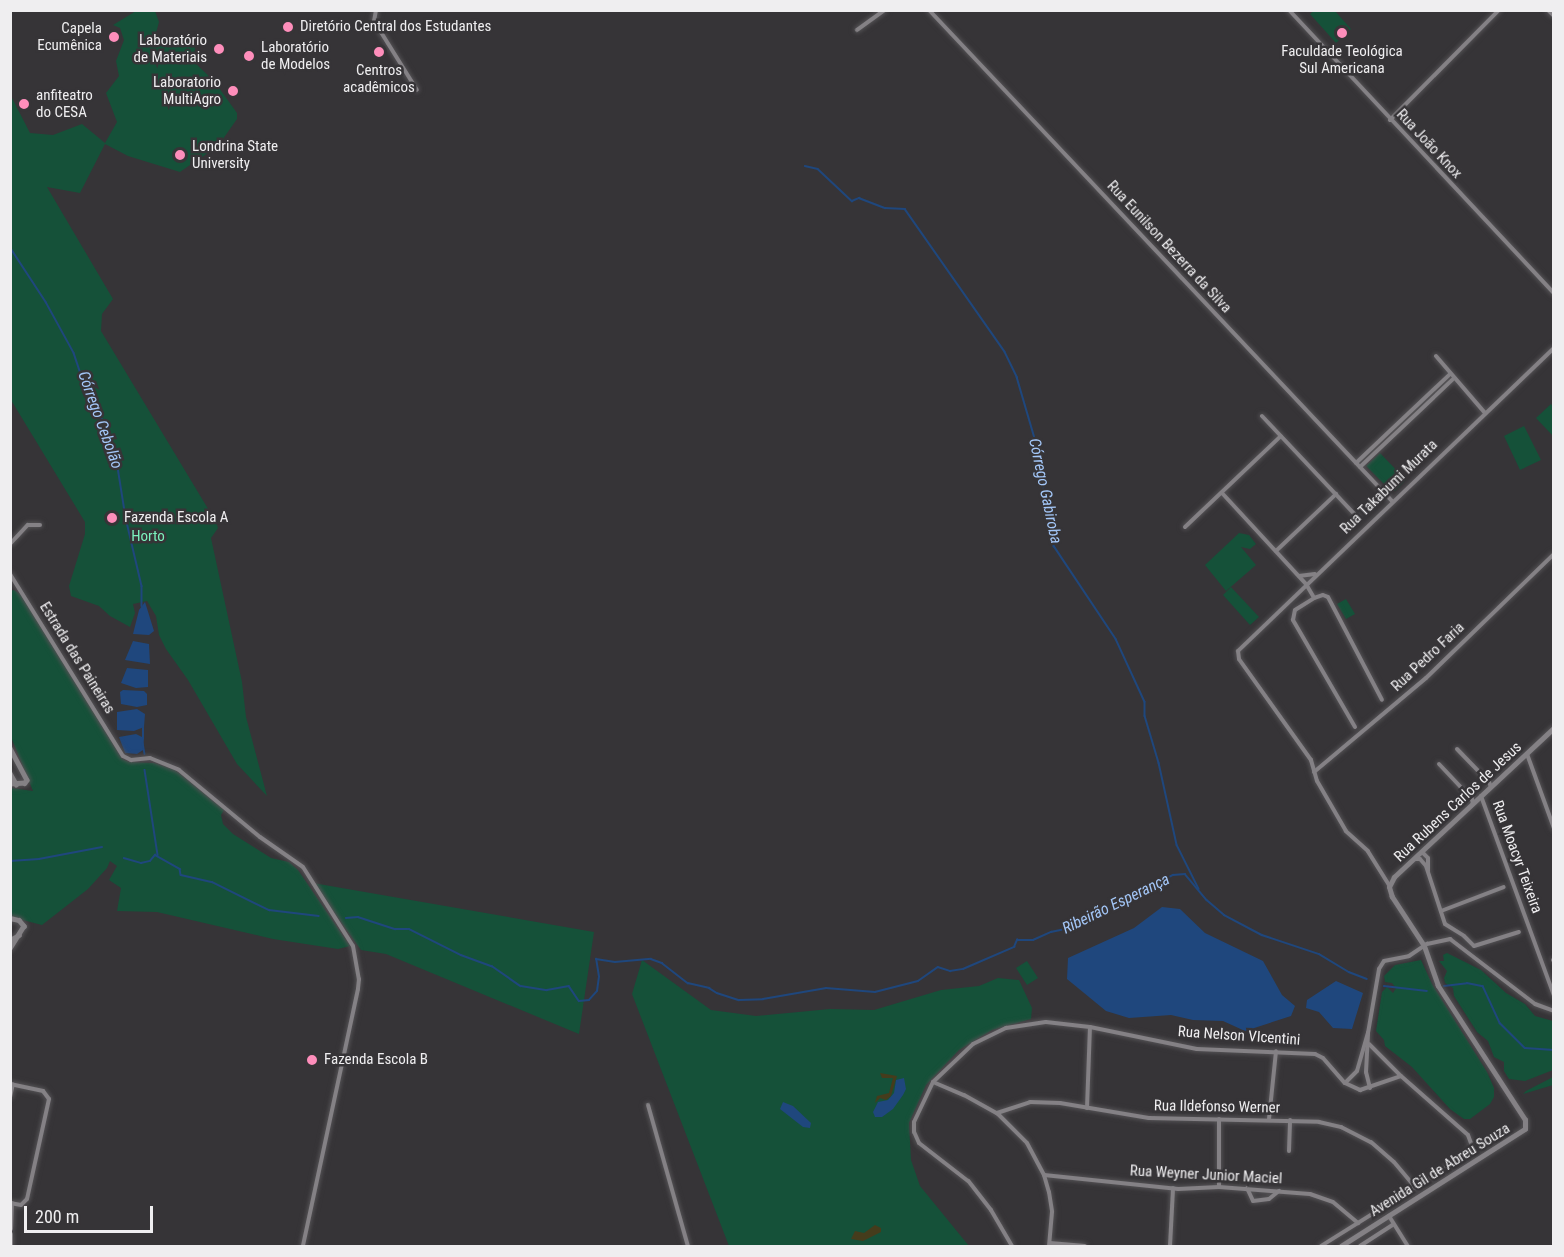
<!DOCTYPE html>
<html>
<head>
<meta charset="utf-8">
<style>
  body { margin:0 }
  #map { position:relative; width:1564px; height:1257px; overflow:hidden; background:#363437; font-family:"Roboto Condensed",sans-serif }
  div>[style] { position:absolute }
  .green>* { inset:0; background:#155139 }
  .sand>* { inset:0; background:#453c1c }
  .water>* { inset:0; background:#1f477d }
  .stream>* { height:1.5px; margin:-0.75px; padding:0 0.75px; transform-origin:0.75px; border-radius:0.75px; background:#1f477d }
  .roads { filter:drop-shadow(0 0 2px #545255) drop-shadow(0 0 2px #545255) }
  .minor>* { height:4px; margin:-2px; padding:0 2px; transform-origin:2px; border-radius:2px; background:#848185 }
  .tertiary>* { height:4.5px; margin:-2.25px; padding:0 2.25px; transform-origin:2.25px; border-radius:2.25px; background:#848185 }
  .dots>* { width:16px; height:16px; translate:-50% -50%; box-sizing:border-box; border:3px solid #363437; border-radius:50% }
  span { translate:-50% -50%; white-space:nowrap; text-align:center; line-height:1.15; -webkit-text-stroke:5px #363437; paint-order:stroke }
  .poi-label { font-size:15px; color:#efeef0 }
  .left { translate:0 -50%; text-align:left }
  .right { translate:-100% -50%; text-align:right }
  .street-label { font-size:15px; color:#efeef0 }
  .park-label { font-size:15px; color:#7bf1bd }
  .water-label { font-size:16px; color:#a3c6f7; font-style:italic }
  .frame { position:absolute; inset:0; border:12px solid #efeef0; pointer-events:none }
  .scale { position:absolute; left:24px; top:1206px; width:129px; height:27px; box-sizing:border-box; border:3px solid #efeef0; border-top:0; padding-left:8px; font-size:18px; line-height:21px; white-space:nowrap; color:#efeef0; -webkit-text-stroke:4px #363437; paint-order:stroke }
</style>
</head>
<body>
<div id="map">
  <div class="green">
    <i style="clip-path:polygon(1315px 10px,1335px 11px,1351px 29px,1336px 43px,1310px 14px)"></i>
    <i style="clip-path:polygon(136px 11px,155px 11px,159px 22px,156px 33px,160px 39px,197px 41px,193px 57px,194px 62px,214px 81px,237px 113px,237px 119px,218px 146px,202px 157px,191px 159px,190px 165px,180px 172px,128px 156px,105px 144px,80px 193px,47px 187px,113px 299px,102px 314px,101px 331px,216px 522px,218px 528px,211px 538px,242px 682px,246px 717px,267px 796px,237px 764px,188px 680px,166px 649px,159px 635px,156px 616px,147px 601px,133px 604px,135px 613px,130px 627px,110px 616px,99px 606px,71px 596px,69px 586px,85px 534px,85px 522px,11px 400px,11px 96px,30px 133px,53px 135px,82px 124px,105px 143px,117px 122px,106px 93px,119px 76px,116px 61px,124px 40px,120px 28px,113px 25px)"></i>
    <i style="clip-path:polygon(1551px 404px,1553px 407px,1553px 436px,1536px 418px)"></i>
    <i style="clip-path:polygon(1524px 426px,1541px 460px,1520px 470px,1504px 436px)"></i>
    <i style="clip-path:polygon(1380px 453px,1406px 480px,1395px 491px,1391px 491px,1366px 466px)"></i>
    <i style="clip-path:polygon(1239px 533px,1249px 535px,1256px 544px,1250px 549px,1241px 547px,1256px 565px,1226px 591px,1205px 565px)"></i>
    <i style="clip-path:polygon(1231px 587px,1259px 617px,1250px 625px,1223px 595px)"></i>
    <i style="clip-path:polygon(14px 590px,21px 595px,122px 759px,129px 762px,154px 763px,175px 770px,224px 810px,221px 815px,223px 824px,233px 834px,271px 858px,289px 862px,298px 870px,350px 946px,338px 949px,273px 939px,157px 912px,117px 911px,121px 888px,109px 880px,117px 866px,110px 861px,107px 868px,88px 889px,42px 925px,11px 917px,11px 788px,33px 791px,11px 737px,10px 591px)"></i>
    <i style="clip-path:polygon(1346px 599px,1355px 614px,1346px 619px,1337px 604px)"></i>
    <i style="clip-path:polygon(313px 883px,594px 932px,579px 1034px,386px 954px,361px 950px)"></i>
    <i style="clip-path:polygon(1447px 953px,1481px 970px,1506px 993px,1525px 1004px,1535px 1016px,1553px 1021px,1553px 1070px,1525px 1081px,1509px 1079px,1504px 1071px,1504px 1062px,1494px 1057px,1488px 1041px,1477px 1032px,1454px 996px,1453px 988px,1445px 983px,1444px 978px,1447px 971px,1439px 961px,1444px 961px,1443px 955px)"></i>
    <i style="clip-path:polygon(642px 960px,711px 1010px,756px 1016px,830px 1009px,874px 1010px,941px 990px,979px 986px,998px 978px,1019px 980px,1032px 1008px,1031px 1019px,992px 1030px,959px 1050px,926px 1085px,909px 1123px,911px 1160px,920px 1186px,969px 1246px,729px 1246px,632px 994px)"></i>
    <i style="clip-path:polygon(1421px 960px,1432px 984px,1487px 1072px,1494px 1088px,1494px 1097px,1490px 1104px,1470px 1119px,1464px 1119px,1450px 1109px,1412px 1067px,1385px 1046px,1384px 1040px,1376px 1031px,1382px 992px,1387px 987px,1393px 993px,1396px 988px,1392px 983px,1385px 982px,1384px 976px,1395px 965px)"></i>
    <i style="clip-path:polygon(1027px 961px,1038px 978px,1027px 985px,1016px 968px)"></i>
    <i style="clip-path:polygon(1553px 1077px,1553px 1085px,1523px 1094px,1526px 1091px)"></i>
  </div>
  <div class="sand">
    <i style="clip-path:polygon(880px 1073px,897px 1076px,891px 1096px,886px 1100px,880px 1098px,875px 1103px,877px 1096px,889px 1093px,893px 1078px,882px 1078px)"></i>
    <i style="clip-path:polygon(875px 1225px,881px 1228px,881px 1232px,863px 1241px,851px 1239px,855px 1231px,864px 1233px)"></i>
  </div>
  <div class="water">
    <i style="clip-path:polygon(145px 602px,154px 631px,149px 635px,133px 634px,139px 610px)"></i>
    <i style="clip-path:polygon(133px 641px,149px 644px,150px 664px,125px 660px)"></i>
    <i style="clip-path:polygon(127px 668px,148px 670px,148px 687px,136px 688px,121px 683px)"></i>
    <i style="clip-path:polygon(123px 690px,144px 691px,147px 694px,147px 705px,137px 707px,121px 704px,120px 692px)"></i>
    <i style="clip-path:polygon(137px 709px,145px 714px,144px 727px,134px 731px,117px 730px,117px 712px)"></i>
    <i style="clip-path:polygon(136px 734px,144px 738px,143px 750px,137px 754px,125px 753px,119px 737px)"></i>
    <i style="clip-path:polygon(1162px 907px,1180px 909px,1205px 933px,1263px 961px,1282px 995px,1295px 1006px,1291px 1016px,1245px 1031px,1223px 1021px,1193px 1020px,1171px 1015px,1129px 1018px,1106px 1011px,1067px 979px,1068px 958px,1134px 928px)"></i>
    <i style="clip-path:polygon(1336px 981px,1363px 993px,1352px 1029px,1333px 1028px,1319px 1012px,1306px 1008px,1307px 1000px)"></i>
    <i style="clip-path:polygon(904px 1078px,906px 1089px,903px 1095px,893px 1109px,882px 1117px,875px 1117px,873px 1112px,878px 1102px,888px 1100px,894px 1093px,896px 1080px)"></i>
    <i style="clip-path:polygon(783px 1102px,793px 1106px,811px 1123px,810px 1128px,803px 1127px,780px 1109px)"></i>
  </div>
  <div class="stream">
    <i style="left:805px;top:166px;width:13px;rotate:13deg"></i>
    <i style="left:818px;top:169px;width:47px;rotate:43.3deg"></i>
    <i style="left:852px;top:201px;width:8px;rotate:-23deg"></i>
    <i style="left:859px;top:198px;width:28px;rotate:21deg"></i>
    <i style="left:885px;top:208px;width:20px;rotate:3deg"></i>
    <i style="left:905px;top:209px;width:174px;rotate:55deg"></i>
    <i style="left:1005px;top:352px;width:28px;rotate:64deg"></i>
    <i style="left:1017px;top:377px;width:68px;rotate:73.7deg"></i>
    <i style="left:1036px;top:442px;width:106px;rotate:80.2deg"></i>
    <i style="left:1054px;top:546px;width:112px;rotate:56.3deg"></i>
    <i style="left:1116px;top:639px;width:69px;rotate:65.3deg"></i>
    <i style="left:1145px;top:702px;width:14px;rotate:90deg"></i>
    <i style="left:1145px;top:716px;width:49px;rotate:73.4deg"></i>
    <i style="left:1159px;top:763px;width:84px;rotate:77.6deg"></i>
    <i style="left:1177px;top:845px;width:49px;rotate:63.4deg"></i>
    <i style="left:10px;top:247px;width:66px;rotate:56.8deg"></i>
    <i style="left:46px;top:302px;width:58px;rotate:61.2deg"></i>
    <i style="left:74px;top:353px;width:44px;rotate:71.6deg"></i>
    <i style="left:88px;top:395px;width:28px;rotate:60deg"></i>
    <i style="left:102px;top:419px;width:45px;rotate:70.3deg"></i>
    <i style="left:117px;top:461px;width:58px;rotate:81deg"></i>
    <i style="left:126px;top:518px;width:70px;rotate:76.8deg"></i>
    <i style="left:142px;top:586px;width:20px;rotate:90deg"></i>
    <i style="left:143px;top:738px;width:10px;rotate:-90deg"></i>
    <i style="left:143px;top:743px;width:11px;rotate:80deg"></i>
    <i style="left:145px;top:770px;width:86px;rotate:81.3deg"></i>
    <i style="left:124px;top:858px;width:18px;rotate:16deg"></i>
    <i style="left:141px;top:863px;width:9px;rotate:-13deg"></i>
    <i style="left:150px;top:861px;width:8px;rotate:-50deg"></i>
    <i style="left:155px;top:855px;width:29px;rotate:29deg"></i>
    <i style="left:180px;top:869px;width:6px;rotate:81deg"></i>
    <i style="left:181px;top:875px;width:32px;rotate:13deg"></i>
    <i style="left:212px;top:882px;width:64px;rotate:26.2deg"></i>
    <i style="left:269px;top:910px;width:50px;rotate:6.8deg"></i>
    <i style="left:10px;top:861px;width:29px;rotate:-4deg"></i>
    <i style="left:39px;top:859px;width:64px;rotate:-10.8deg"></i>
    <i style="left:346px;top:918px;width:12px;rotate:-5deg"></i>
    <i style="left:358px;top:917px;width:39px;rotate:18deg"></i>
    <i style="left:395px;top:929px;width:14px"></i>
    <i style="left:409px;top:929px;width:58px;rotate:26.6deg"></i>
    <i style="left:461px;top:955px;width:33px;rotate:20deg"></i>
    <i style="left:492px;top:966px;width:35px;rotate:35deg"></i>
    <i style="left:521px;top:986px;width:26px;rotate:9deg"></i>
    <i style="left:547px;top:990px;width:22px;rotate:-10deg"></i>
    <i style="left:569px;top:986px;width:18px;rotate:56deg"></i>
    <i style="left:579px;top:1001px;width:10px;rotate:-6deg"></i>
    <i style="left:589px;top:1000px;width:12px;rotate:-48deg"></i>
    <i style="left:597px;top:991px;width:14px;rotate:-82deg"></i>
    <i style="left:599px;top:977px;width:18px;rotate:-99deg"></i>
    <i style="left:596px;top:959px;width:19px;rotate:9deg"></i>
    <i style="left:615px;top:962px;width:36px;rotate:-5deg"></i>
    <i style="left:651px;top:959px;width:12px;rotate:20deg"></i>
    <i style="left:662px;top:963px;width:33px;rotate:38deg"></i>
    <i style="left:688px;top:983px;width:22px;rotate:13deg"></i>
    <i style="left:709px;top:988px;width:9px;rotate:32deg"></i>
    <i style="left:717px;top:993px;width:23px;rotate:18deg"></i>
    <i style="left:739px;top:1000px;width:24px;rotate:-2deg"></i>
    <i style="left:763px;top:999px;width:64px;rotate:-9.9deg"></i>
    <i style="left:826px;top:988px;width:49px;rotate:4.7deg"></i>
    <i style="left:875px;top:992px;width:44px;rotate:-14.3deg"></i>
    <i style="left:918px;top:981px;width:24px;rotate:-35deg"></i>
    <i style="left:938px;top:967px;width:13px;rotate:18deg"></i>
    <i style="left:950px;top:971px;width:13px;rotate:-9deg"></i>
    <i style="left:963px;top:969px;width:56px;rotate:-23.3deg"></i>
    <i style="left:1014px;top:947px;width:8px;rotate:-67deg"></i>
    <i style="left:1017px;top:940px;width:16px"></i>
    <i style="left:1033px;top:940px;width:20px;rotate:-24deg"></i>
    <i style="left:1051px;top:932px;width:19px;rotate:-12deg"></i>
    <i style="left:1070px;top:928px;width:116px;rotate:-27.2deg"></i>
    <i style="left:1173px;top:875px;width:12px;rotate:-5deg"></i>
    <i style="left:1185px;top:874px;width:34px;rotate:50deg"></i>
    <i style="left:1207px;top:900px;width:23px;rotate:41deg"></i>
    <i style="left:1224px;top:915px;width:43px;rotate:27.8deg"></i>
    <i style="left:1262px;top:935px;width:60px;rotate:18.4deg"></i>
    <i style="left:1319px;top:954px;width:35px;rotate:31deg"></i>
    <i style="left:1349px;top:972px;width:19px;rotate:21deg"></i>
    <i style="left:1384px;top:986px;width:43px;rotate:6.6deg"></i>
    <i style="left:1444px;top:986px;width:23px;rotate:-7deg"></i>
    <i style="left:1467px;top:983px;width:16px;rotate:11deg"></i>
    <i style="left:1483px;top:986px;width:41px;rotate:65.3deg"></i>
    <i style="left:1500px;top:1023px;width:35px;rotate:45deg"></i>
    <i style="left:1525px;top:1048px;width:29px;rotate:4deg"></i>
  </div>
  <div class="roads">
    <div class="minor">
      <i style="left:376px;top:10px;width:11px;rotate:100deg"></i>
      <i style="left:374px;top:21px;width:81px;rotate:58.1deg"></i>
      <i style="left:929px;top:10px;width:675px;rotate:46.68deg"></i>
      <i style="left:1289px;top:10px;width:388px;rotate:46.9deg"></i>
      <i style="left:1548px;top:10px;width:8px;rotate:45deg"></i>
      <i style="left:857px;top:30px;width:34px;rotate:-36deg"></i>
      <i style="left:1390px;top:120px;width:155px;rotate:-45.3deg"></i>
      <i style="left:1436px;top:356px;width:75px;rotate:49.3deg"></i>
      <i style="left:1262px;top:416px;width:140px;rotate:46.7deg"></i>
      <i style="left:1356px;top:463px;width:129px;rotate:-43.4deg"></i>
      <i style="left:1360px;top:467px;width:129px;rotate:-43.4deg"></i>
      <i style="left:1222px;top:493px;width:124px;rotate:47.3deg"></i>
      <i style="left:1306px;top:584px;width:16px;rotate:60deg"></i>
      <i style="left:1185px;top:527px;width:132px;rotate:-43.5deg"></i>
      <i style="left:10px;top:544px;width:26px;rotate:-47deg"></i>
      <i style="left:28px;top:525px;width:12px"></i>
      <i style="left:1276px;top:551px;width:83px;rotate:-43.5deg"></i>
      <i style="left:10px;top:574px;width:214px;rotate:58.2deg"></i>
      <i style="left:123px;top:756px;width:9px;rotate:27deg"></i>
      <i style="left:131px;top:760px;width:19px;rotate:-6deg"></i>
      <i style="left:150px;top:758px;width:31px;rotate:22deg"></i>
      <i style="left:179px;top:770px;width:105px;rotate:39.6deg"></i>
      <i style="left:260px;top:837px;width:52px;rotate:34.9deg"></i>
      <i style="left:303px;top:867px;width:93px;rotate:57.7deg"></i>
      <i style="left:353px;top:946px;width:34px;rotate:80deg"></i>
      <i style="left:359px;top:979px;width:10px;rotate:96deg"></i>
      <i style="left:358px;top:989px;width:263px;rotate:102.1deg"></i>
      <i style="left:1299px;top:576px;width:16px;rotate:-7deg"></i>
      <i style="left:1355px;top:727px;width:124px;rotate:-120.1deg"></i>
      <i style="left:1293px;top:620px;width:10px;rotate:-79deg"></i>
      <i style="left:1295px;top:610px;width:22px;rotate:-32deg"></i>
      <i style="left:1314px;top:598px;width:9px;rotate:-18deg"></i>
      <i style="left:1323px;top:595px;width:5px;rotate:22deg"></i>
      <i style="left:1328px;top:597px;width:116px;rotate:62.3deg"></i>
      <i style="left:1457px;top:749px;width:46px;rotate:45.9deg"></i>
      <i style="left:1489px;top:782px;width:5px;rotate:68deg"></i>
      <i style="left:1527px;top:754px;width:79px;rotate:70deg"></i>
      <i style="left:1439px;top:764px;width:48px;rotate:46.7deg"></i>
      <i style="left:1472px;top:799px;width:5px;rotate:79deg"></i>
      <i style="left:1314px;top:772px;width:146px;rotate:-40deg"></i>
      <i style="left:1426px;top:678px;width:178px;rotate:-44.1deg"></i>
      <i style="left:1481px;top:796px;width:212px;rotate:69.9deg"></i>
      <i style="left:1422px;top:852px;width:8px;rotate:45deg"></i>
      <i style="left:1428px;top:858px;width:13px;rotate:90deg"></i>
      <i style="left:1415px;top:859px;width:5px"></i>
      <i style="left:1420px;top:859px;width:9px;rotate:49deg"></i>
      <i style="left:1426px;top:866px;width:61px;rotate:71.9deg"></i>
      <i style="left:1445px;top:924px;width:22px;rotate:32deg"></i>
      <i style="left:1464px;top:936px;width:14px;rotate:45deg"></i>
      <i style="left:1474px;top:946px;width:47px;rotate:-17.3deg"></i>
      <i style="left:1389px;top:885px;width:40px;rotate:-122deg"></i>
      <i style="left:1368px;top:851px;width:30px;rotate:-138deg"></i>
      <i style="left:1346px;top:831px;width:58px;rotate:-120.1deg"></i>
      <i style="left:1317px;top:781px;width:22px;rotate:-106deg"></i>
      <i style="left:1311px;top:760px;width:124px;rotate:-125.5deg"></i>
      <i style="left:1239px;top:659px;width:8px;rotate:-97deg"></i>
      <i style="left:1238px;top:651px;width:438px;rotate:-43.8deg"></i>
      <i style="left:1441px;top:911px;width:67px;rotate:-20.9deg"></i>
      <i style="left:1553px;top:960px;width:1px"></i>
      <i style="left:1369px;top:1044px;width:45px;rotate:45deg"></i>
      <i style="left:933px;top:1082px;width:34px;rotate:23deg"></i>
      <i style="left:964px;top:1095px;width:38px;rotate:29deg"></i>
      <i style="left:997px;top:1113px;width:42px;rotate:45deg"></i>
      <i style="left:1027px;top:1143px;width:36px;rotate:62deg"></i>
      <i style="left:1044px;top:1175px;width:18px;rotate:74deg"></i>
      <i style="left:1049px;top:1192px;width:20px;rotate:81deg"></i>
      <i style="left:1052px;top:1212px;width:34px;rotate:95deg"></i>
      <i style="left:1345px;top:1083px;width:17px;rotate:-45deg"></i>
      <i style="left:1357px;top:1071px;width:40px;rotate:-74deg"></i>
      <i style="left:10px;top:1084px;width:34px;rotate:12deg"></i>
      <i style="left:43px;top:1091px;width:10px;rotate:53deg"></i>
      <i style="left:49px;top:1099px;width:102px;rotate:102.4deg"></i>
      <i style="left:27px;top:1199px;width:8px;rotate:135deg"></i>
      <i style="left:21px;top:1205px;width:11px;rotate:-170deg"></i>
      <i style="left:1370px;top:1088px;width:16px;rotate:-104deg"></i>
      <i style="left:1366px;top:1072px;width:39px;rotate:-87deg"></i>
      <i style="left:1368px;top:1033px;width:65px;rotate:-80.2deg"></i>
      <i style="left:1379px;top:969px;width:9px;rotate:-58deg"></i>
      <i style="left:1384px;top:961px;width:25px;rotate:-11deg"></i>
      <i style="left:1409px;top:956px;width:22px;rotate:-34deg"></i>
      <i style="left:1427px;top:944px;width:24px;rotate:-12deg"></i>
      <i style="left:1450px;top:939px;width:107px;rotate:37.4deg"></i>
      <i style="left:1535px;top:1004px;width:20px;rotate:20deg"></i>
      <i style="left:10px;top:1097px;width:13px;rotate:-77deg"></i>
      <i style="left:648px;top:1105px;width:147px;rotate:74.2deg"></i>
      <i style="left:1087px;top:1108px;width:81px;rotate:-87.9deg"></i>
      <i style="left:997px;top:1113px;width:35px;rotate:-18deg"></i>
      <i style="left:1030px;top:1102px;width:30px;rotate:2deg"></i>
      <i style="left:1060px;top:1103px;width:90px;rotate:9.6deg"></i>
      <i style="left:1149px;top:1118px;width:170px;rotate:1.3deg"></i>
      <i style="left:1319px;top:1122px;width:23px;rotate:13deg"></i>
      <i style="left:1341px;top:1127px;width:34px;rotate:27deg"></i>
      <i style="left:1371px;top:1142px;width:30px;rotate:41deg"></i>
      <i style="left:1394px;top:1162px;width:33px;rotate:50deg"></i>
      <i style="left:1269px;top:1119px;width:68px;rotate:-84.1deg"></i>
      <i style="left:1289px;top:1151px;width:31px;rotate:-88deg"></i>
      <i style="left:1044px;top:1175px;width:135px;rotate:6deg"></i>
      <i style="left:1178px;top:1189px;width:41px;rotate:-2.8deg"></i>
      <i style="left:1219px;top:1187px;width:91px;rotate:4.4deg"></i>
      <i style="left:1310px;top:1194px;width:24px;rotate:19deg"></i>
      <i style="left:1333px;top:1202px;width:33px;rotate:40deg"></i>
      <i style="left:1219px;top:1187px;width:68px;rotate:-90deg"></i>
      <i style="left:1247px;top:1188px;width:14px;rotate:65deg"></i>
      <i style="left:1253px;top:1201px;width:16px;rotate:-7deg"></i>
      <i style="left:1269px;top:1199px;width:13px;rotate:-39deg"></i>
      <i style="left:1389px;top:1216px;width:36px;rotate:58deg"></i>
      <i style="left:11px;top:1229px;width:26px;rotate:-88deg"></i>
      <i style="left:1050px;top:1243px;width:35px;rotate:5deg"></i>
      <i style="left:11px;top:1246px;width:12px;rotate:-90deg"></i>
      <i style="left:1012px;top:1246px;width:42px;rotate:-120.3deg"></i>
      <i style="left:991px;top:1210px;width:37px;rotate:-128deg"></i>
      <i style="left:968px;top:1181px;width:62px;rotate:-142.2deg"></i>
      <i style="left:919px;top:1143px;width:12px;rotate:-114deg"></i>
      <i style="left:914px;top:1132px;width:10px;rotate:-90deg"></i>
      <i style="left:914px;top:1122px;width:44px;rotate:-64.6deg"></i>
      <i style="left:933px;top:1082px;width:55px;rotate:-43.5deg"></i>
      <i style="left:973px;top:1044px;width:37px;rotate:-26deg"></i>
      <i style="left:1006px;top:1028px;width:40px;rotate:-8.5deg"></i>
      <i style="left:1046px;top:1022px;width:44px;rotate:6.5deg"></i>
      <i style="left:1090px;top:1027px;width:109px;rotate:11.6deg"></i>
      <i style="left:1197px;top:1049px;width:118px;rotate:2.4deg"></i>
      <i style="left:1315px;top:1054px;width:9px;rotate:27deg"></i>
      <i style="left:1323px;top:1058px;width:33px;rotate:49deg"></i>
      <i style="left:1345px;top:1083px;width:17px;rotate:25deg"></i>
      <i style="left:1360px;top:1090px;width:43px;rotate:-18.9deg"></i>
      <i style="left:1401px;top:1076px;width:89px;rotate:41.4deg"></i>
      <i style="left:1468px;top:1135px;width:12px;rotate:70deg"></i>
      <i style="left:1472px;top:1146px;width:12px;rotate:125deg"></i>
      <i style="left:1465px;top:1156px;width:170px;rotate:148deg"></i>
      <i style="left:1170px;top:1246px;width:58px;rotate:-87deg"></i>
      <i style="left:1360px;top:1246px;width:40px;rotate:-32.9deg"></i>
    </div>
    <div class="tertiary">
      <i style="left:10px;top:748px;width:36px;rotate:62deg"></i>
      <i style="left:27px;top:780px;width:4px;rotate:124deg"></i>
      <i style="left:25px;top:783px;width:15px;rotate:176deg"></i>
      <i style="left:10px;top:773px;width:13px;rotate:61deg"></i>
      <i style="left:10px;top:918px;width:9px;rotate:13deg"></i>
      <i style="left:19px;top:920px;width:8px;rotate:50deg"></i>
      <i style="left:24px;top:926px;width:26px;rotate:122deg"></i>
      <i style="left:10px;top:940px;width:10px;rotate:-29deg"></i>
      <i style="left:1341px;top:1246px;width:218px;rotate:-32.5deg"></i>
      <i style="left:1525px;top:1129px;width:9px;rotate:-90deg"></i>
      <i style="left:1525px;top:1120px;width:160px;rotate:-123deg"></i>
      <i style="left:1438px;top:986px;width:42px;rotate:-109.3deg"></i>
      <i style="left:1424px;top:946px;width:59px;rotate:-123.1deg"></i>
      <i style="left:1392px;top:897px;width:10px;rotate:-107deg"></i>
      <i style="left:1389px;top:887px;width:11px;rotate:-63deg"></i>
      <i style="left:1394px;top:877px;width:219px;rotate:-43deg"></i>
    </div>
  </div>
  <div class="dots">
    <i style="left:288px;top:27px;background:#fe8ebb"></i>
    <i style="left:1342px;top:33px;background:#fe8ebb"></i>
    <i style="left:114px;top:37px;background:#fe8ebb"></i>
    <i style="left:219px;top:49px;background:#fe8ebb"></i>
    <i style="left:379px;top:52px;background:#fe8ebb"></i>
    <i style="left:249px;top:56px;background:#fe8ebb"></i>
    <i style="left:233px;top:91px;background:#fe8ebb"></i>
    <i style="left:24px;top:104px;background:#fe8ebb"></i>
    <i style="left:180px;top:155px;background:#fe8ebb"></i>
    <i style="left:112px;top:518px;background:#fe8ebb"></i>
    <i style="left:312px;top:1060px;background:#fe8ebb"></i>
  </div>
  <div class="poi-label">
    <span class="left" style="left:300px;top:27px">Diretório Central dos Estudantes</span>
    <span class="right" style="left:102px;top:37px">Capela<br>Ecumênica</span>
    <span class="right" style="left:207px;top:49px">Laboratório<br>de Materiais</span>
    <span class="left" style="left:261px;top:56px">Laboratório<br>de Modelos</span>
    <span style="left:1342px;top:60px">Faculdade Teológica<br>Sul Americana</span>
    <span style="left:379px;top:79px">Centros<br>acadêmicos</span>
    <span class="right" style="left:221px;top:91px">Laboratorio<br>MultiAgro</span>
    <span class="left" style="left:36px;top:104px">anfiteatro<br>do CESA</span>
    <span class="left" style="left:192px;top:155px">Londrina State<br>University</span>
    <span class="left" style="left:124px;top:518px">Fazenda Escola A</span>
    <span class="left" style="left:324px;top:1060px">Fazenda Escola B</span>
  </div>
  <div class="street-label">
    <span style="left:1429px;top:144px;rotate:47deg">Rua João Knox</span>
    <span style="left:1169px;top:247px;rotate:47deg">Rua Eunilson Bezerra da Silva</span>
    <span style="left:1389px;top:487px;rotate:-44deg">Rua Takabumi Murata</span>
    <span style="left:1428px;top:657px;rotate:-43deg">Rua Pedro Faria</span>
    <span style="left:77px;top:658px;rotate:58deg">Estrada das Paineiras</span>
    <span style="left:1458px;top:802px;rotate:-43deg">Rua Rubens Carlos de Jesus</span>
    <span style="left:1517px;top:857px;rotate:70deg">Rua Moacyr Teixeira</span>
    <span style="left:1239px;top:1036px;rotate:4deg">Rua Nelson VIcentini</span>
    <span style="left:1217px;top:1107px;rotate:1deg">Rua Ildefonso Werner</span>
    <span style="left:1440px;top:1170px;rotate:-32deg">Avenida Gil de Abreu Souza</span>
    <span style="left:1206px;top:1175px;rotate:3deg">Rua Weyner Junior Maciel</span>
  </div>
  <div class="park-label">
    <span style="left:148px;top:537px">Horto</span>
  </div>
  <div class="water-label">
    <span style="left:100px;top:420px;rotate:70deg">Córrego Cebolão</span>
    <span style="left:1045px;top:491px;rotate:78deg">Córrego Gabiroba</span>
    <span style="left:1116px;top:904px;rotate:-26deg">Ribeirão Esperança</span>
  </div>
  <div class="frame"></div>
  <div class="scale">200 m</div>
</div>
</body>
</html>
